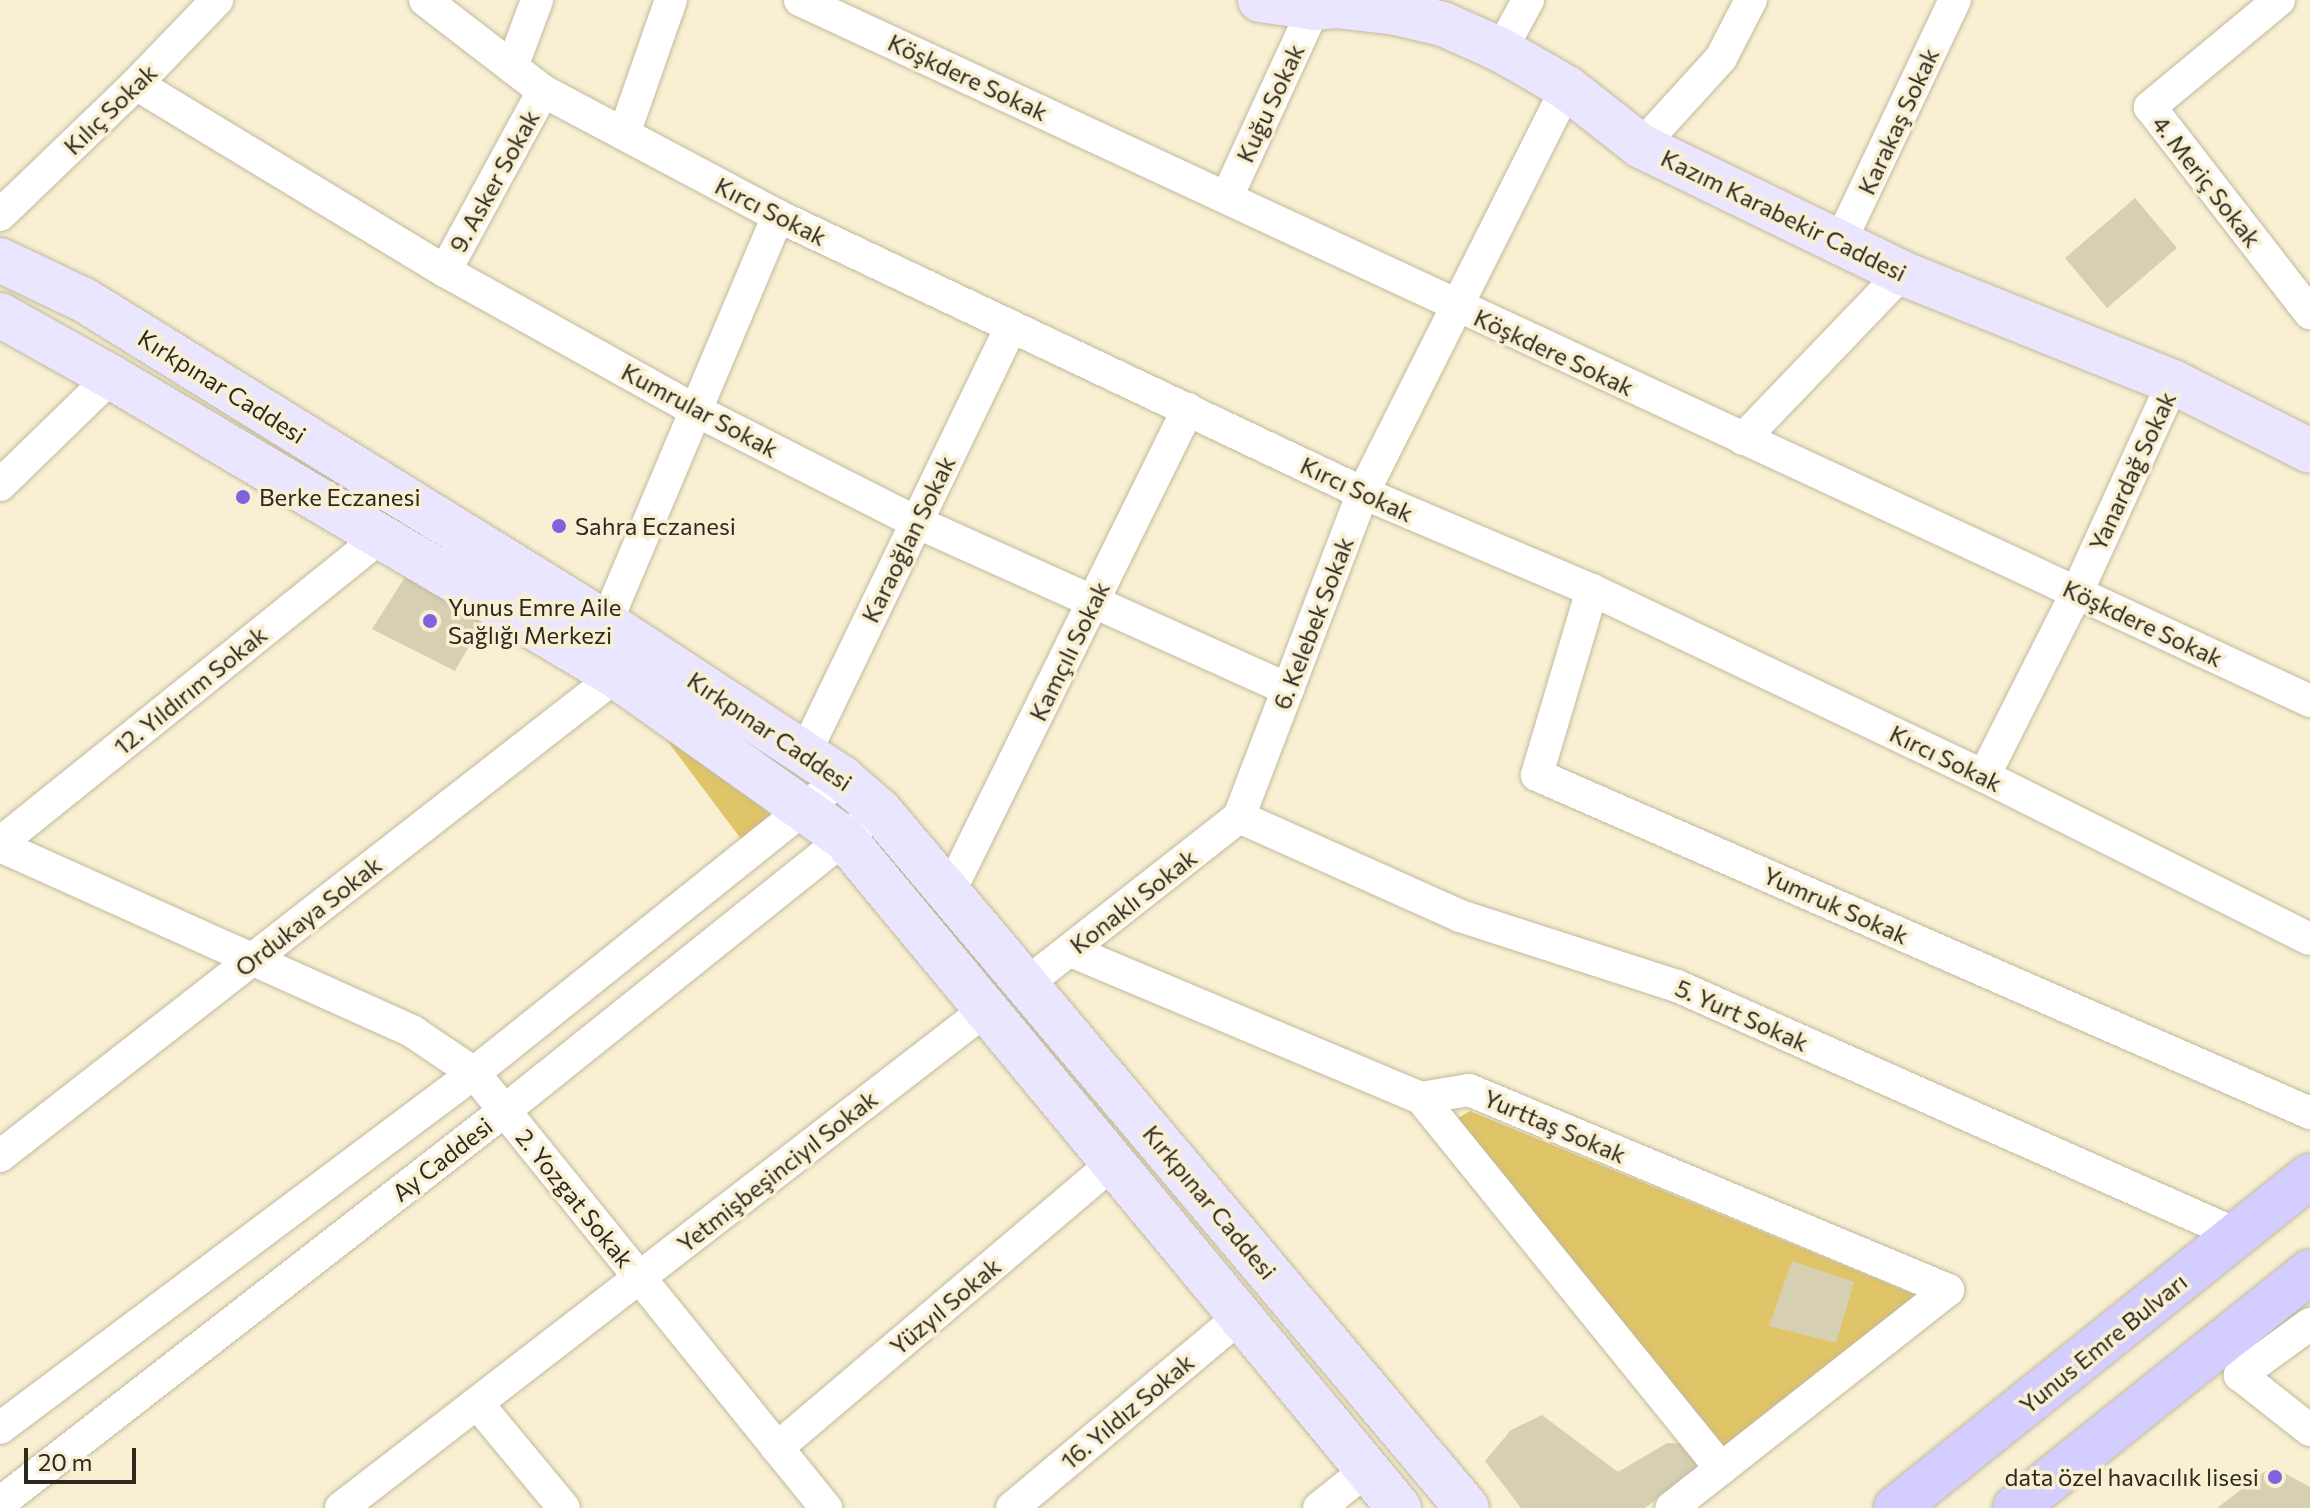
<!DOCTYPE html>
<html>
<head>
<meta charset="utf-8">
<style>
  body { margin:0 }
  #map { position:relative; width:2310px; height:1508px; overflow:hidden; background:#f9f0d3; font-family:Commissioner,sans-serif }
  div>[style] { position:absolute }
  .green>* { inset:0; background:#dfc468 }
  .building>* { inset:0; background:#d7cfb2 }
  .roads { filter:drop-shadow(0 0 2px #c2b99d) drop-shadow(0 0 2px #c2b99d) }
  .street>* { height:32px; margin:-16px; padding:0 16px; transform-origin:16px; border-radius:16px; background:#fff }
  .secondary>* { height:44px; margin:-22px; padding:0 22px; transform-origin:22px; border-radius:22px; background:#eae6ff }
  .primary>* { height:44px; margin:-22px; padding:0 22px; transform-origin:22px; border-radius:22px; background:#d4cdff }
  .dots>* { width:22px; height:22px; translate:-50% -50%; box-sizing:border-box; border:4px solid #f9f0d3; border-radius:50% }
  span { translate:-50% -50%; white-space:nowrap; text-align:center; line-height:1.15; -webkit-text-stroke:7px #f9f0d3; paint-order:stroke }
  .street-label { font-size:24px; color:#2c291e }
  .poi-label { font-size:24px; color:#2c291e }
  .left { translate:0 -50%; text-align:left }
  .right { translate:-100% -50%; text-align:right }
  .scale { position:absolute; left:24px; top:1448px; width:112px; height:36px; box-sizing:border-box; border:4px solid #2c291e; border-top:0; padding-left:10px; font-size:24px; line-height:28px; white-space:nowrap; color:#2c291e; -webkit-text-stroke:6px #f9f0d3; paint-order:stroke }
</style>
</head>
<body>
<div id="map">
  <div class="green">
    <i style="clip-path:polygon(651px 719px,798px 808px,747px 847px)"></i>
    <i style="clip-path:polygon(1470px 1111px,1918px 1296px,1722px 1450px,1456px 1119px)"></i>
  </div>
  <div class="building">
    <i style="clip-path:polygon(2135px 198px,2177px 248px,2107px 308px,2065px 258px)"></i>
    <i style="clip-path:polygon(412px 566px,488px 613px,455px 671px,372px 629px)"></i>
    <i style="clip-path:polygon(1792px 1261px,1854px 1282px,1836px 1343px,1769px 1326px)"></i>
    <i style="clip-path:polygon(1542px 1415px,1618px 1472px,1667px 1443px,1700px 1444px,1696px 1468px,1645px 1508px,1521px 1508px,1485px 1461px,1511px 1430px)"></i>
    <i style="clip-path:polygon(2272px 1466px,2310px 1487px,2310px 1508px,2217px 1508px)"></i>
  </div>
  <div class="roads">
    <div class="street">
      <i style="left:425px;top:0;width:149px;rotate:37.6deg"></i>
      <i style="left:543px;top:91px;width:266px;rotate:28deg"></i>
      <i style="left:778px;top:216px;width:647px;rotate:25.34deg"></i>
      <i style="left:1363px;top:493px;width:249px;rotate:23deg"></i>
      <i style="left:1592px;top:590px;width:434px;rotate:25.4deg"></i>
      <i style="left:1984px;top:776px;width:364px;rotate:26.6deg"></i>
      <i style="left:800px;top:0;width:1665px;rotate:24.9deg"></i>
      <i style="left:2279px;top:0;width:168px;rotate:140.3deg"></i>
      <i style="left:2150px;top:107px;width:261px;rotate:52.2deg"></i>
      <i style="left:1501px;top:50px;width:57px;rotate:-61.6deg"></i>
      <i style="left:512px;top:67px;width:72px;rotate:-69.5deg"></i>
      <i style="left:136px;top:84px;width:361px;rotate:31.2deg"></i>
      <i style="left:445px;top:271px;width:286px;rotate:29.1deg"></i>
      <i style="left:695px;top:410px;width:248px;rotate:26.9deg"></i>
      <i style="left:916px;top:522px;width:408px;rotate:24.2deg"></i>
      <i style="left:624px;top:134px;width:142px;rotate:-70.7deg"></i>
      <i style="left:1641px;top:146px;width:119px;rotate:-47.7deg"></i>
      <i style="left:1721px;top:58px;width:65px;rotate:-62.7deg"></i>
      <i style="left:1227px;top:197px;width:208px;rotate:-65.3deg"></i>
      <i style="left:0;top:215px;width:189px;rotate:-43.9deg"></i>
      <i style="left:136px;top:84px;width:117px;rotate:-46deg"></i>
      <i style="left:1840px;top:242px;width:268px;rotate:-64.6deg"></i>
      <i style="left:445px;top:271px;width:205px;rotate:-61.4deg"></i>
      <i style="left:1743px;top:439px;width:230px;rotate:-46.2deg"></i>
      <i style="left:0;top:485px;width:155px;rotate:-44.2deg"></i>
      <i style="left:1592px;top:590px;width:193px;rotate:106.6deg"></i>
      <i style="left:1537px;top:775px;width:844px;rotate:23.62deg"></i>
      <i style="left:595px;top:638px;width:19px;rotate:-54deg"></i>
      <i style="left:606px;top:623px;width:442px;rotate:-67.1deg"></i>
      <i style="left:806px;top:751px;width:472px;rotate:-64.2deg"></i>
      <i style="left:1984px;top:776px;width:206px;rotate:-63.2deg"></i>
      <i style="left:2077px;top:592px;width:231px;rotate:-65.4deg"></i>
      <i style="left:1239px;top:817px;width:242px;rotate:24.1deg"></i>
      <i style="left:1460px;top:916px;width:228px;rotate:17.9deg"></i>
      <i style="left:1677px;top:986px;width:614px;rotate:23.93deg"></i>
      <i style="left:1239px;top:817px;width:347px;rotate:-69.1deg"></i>
      <i style="left:1363px;top:493px;width:453px;rotate:-63.3deg"></i>
      <i style="left:0;top:843px;width:489px;rotate:-38.8deg"></i>
      <i style="left:0;top:846px;width:453px;rotate:24.2deg"></i>
      <i style="left:413px;top:1032px;width:73px;rotate:33.9deg"></i>
      <i style="left:474px;top:1073px;width:560px;rotate:51.02deg"></i>
      <i style="left:949px;top:893px;width:540px;rotate:-63.72deg"></i>
      <i style="left:1071px;top:951px;width:380px;rotate:22.8deg"></i>
      <i style="left:1421px;top:1098px;width:49px;rotate:-9.5deg"></i>
      <i style="left:1469px;top:1090px;width:519px;rotate:22.66deg"></i>
      <i style="left:1948px;top:1290px;width:352px;rotate:141.8deg"></i>
      <i style="left:1026px;top:984px;width:271px;rotate:-38.1deg"></i>
      <i style="left:1421px;top:1098px;width:477px;rotate:51deg"></i>
      <i style="left:0;top:1156px;width:781px;rotate:-37.93deg"></i>
      <i style="left:2310px;top:1324px;width:87px;rotate:143.9deg"></i>
      <i style="left:2240px;top:1375px;width:89px;rotate:38.2deg"></i>
      <i style="left:477px;top:1403px;width:136px;rotate:50.4deg"></i>
      <i style="left:0;top:1428px;width:592px;rotate:-36.83deg"></i>
      <i style="left:474px;top:1073px;width:472px;rotate:-38.7deg"></i>
      <i style="left:777px;top:1448px;width:441px;rotate:-40.3deg"></i>
      <i style="left:0;top:1503px;width:638px;rotate:-37.87deg"></i>
      <i style="left:504px;top:1111px;width:455px;rotate:-38.7deg"></i>
      <i style="left:341px;top:1508px;width:813px;rotate:-37.7deg"></i>
      <i style="left:1012px;top:1508px;width:300px;rotate:-40deg"></i>
      <i style="left:1319px;top:1508px;width:63px;rotate:-38.5deg"></i>
    </div>
    <div class="secondary">
      <i style="left:1260px;top:0;width:55px;rotate:8.4deg"></i>
      <i style="left:1314px;top:8px;width:22px;rotate:-5deg"></i>
      <i style="left:1336px;top:6px;width:60px;rotate:6.7deg"></i>
      <i style="left:1396px;top:13px;width:48px;rotate:13.2deg"></i>
      <i style="left:1443px;top:24px;width:64px;rotate:24.1deg"></i>
      <i style="left:1501px;top:50px;width:76px;rotate:29.9deg"></i>
      <i style="left:1567px;top:88px;width:94px;rotate:38.1deg"></i>
      <i style="left:1641px;top:146px;width:290px;rotate:25.9deg"></i>
      <i style="left:1902px;top:273px;width:292px;rotate:21.9deg"></i>
      <i style="left:2173px;top:382px;width:153px;rotate:26.7deg"></i>
      <i style="left:0;top:260px;width:93px;rotate:25.5deg"></i>
      <i style="left:84px;top:300px;width:614px;rotate:31.75deg"></i>
      <i style="left:606px;top:623px;width:282px;rotate:33.3deg"></i>
      <i style="left:842px;top:778px;width:50px;rotate:41deg"></i>
      <i style="left:880px;top:811px;width:911px;rotate:49.9deg"></i>
      <i style="left:0;top:315px;width:127px;rotate:29.2deg"></i>
      <i style="left:111px;top:377px;width:587px;rotate:30.63deg"></i>
      <i style="left:616px;top:676px;width:280px;rotate:35.4deg"></i>
      <i style="left:844px;top:838px;width:870px;rotate:50.36deg"></i>
    </div>
    <div class="primary">
      <i style="left:1896px;top:1508px;width:531px;rotate:-38.73deg"></i>
      <i style="left:2015px;top:1508px;width:378px;rotate:-38.7deg"></i>
    </div>
  </div>
  <div class="dots">
    <i style="left:243px;top:497px;background:#7e63de"></i>
    <i style="left:559px;top:526px;background:#7e63de"></i>
    <i style="left:430px;top:621px;background:#7e63de"></i>
    <i style="left:2275px;top:1477px;background:#7e63de"></i>
  </div>
  <div class="street-label">
    <span style="left:968px;top:77px;rotate:25deg">Köşkdere Sokak</span>
    <span style="left:1270px;top:103px;rotate:-65deg">Kuğu Sokak</span>
    <span style="left:110px;top:109px;rotate:-44deg">Kılıç Sokak</span>
    <span style="left:1898px;top:121px;rotate:-65deg">Karakaş Sokak</span>
    <span style="left:494px;top:181px;rotate:-61deg">9. Asker Sokak</span>
    <span style="left:2207px;top:181px;rotate:52deg">4. Meriç Sokak</span>
    <span style="left:771px;top:211px;rotate:27deg">Kırcı Sokak</span>
    <span style="left:1784px;top:215px;rotate:26deg">Kazım Karabekir Caddesi</span>
    <span style="left:1554px;top:352px;rotate:25deg">Köşkdere Sokak</span>
    <span style="left:222px;top:386px;rotate:32deg">Kırkpınar Caddesi</span>
    <span style="left:700px;top:410px;rotate:28deg">Kumrular Sokak</span>
    <span style="left:2132px;top:471px;rotate:-65deg">Yanardağ Sokak</span>
    <span style="left:1357px;top:489px;rotate:25deg">Kırcı Sokak</span>
    <span style="left:908px;top:539px;rotate:-64deg">Karaoğlan Sokak</span>
    <span style="left:1313px;top:623px;rotate:-69deg">6. Kelebek Sokak</span>
    <span style="left:2143px;top:623px;rotate:25deg">Köşkdere Sokak</span>
    <span style="left:1069px;top:651px;rotate:-64deg">Kamçılı Sokak</span>
    <span style="left:190px;top:690px;rotate:-39deg">12. Yıldırım Sokak</span>
    <span style="left:770px;top:731px;rotate:34deg">Kırkpınar Caddesi</span>
    <span style="left:1946px;top:758px;rotate:26deg">Kırcı Sokak</span>
    <span style="left:1133px;top:901px;rotate:-38deg">Konaklı Sokak</span>
    <span style="left:1836px;top:905px;rotate:24deg">Yumruk Sokak</span>
    <span style="left:308px;top:916px;rotate:-38deg">Ordukaya Sokak</span>
    <span style="left:1742px;top:1015px;rotate:24deg">5. Yurt Sokak</span>
    <span style="left:1555px;top:1126px;rotate:23deg">Yurttaş Sokak</span>
    <span style="left:442px;top:1159px;rotate:-38deg">Ay Caddesi</span>
    <span style="left:777px;top:1171px;rotate:-38deg">Yetmişbeşinciyıl Sokak</span>
    <span style="left:575px;top:1198px;rotate:51deg">2. Yozgat Sokak</span>
    <span style="left:1210px;top:1202px;rotate:50deg">Kırkpınar Caddesi</span>
    <span style="left:945px;top:1306px;rotate:-40deg">Yüzyıl Sokak</span>
    <span style="left:2103px;top:1343px;rotate:-39deg">Yunus Emre Bulvarı</span>
    <span style="left:1127px;top:1411px;rotate:-40deg">16. Yıldız Sokak</span>
  </div>
  <div class="poi-label">
    <span class="left" style="left:259px;top:497px">Berke Eczanesi</span>
    <span class="left" style="left:575px;top:526px">Sahra Eczanesi</span>
    <span class="left" style="left:448px;top:621px">Yunus Emre Aile<br>Sağlığı Merkezi</span>
    <span class="right" style="left:2259px;top:1477px">data özel havacılık lisesi</span>
  </div>
  <div class="scale">20 m</div>
</div>
</body>
</html>
